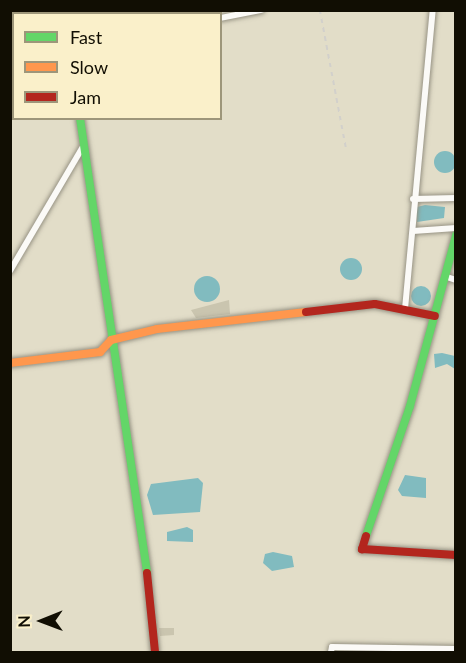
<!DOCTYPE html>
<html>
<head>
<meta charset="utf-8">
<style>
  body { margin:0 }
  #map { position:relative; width:466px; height:663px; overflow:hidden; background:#e2ddc8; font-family:Lato,sans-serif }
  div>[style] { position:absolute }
  .water>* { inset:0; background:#81bbbf }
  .round { border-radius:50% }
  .building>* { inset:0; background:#cac5af }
  .path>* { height:1.5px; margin-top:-0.75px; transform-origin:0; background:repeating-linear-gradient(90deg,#d2d0cb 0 4.5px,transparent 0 9px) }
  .roads { filter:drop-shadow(0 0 2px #979384) drop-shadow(0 0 2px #979384) }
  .street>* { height:6px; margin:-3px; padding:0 3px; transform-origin:3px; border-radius:3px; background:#fbfaf7 }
  .fast>* { height:8px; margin:-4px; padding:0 4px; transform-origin:4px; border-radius:4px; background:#63d668 }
  .slow>* { height:8px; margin:-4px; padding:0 4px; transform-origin:4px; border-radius:4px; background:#ff974d }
  .jam>* { height:8px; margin:-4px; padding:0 4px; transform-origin:4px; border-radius:4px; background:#b3261e }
  span { translate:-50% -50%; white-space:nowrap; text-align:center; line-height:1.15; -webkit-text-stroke:5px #faf0ca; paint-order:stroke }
  .frame { position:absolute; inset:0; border:12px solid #110e03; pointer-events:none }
  .legend { position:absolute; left:12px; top:12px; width:210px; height:108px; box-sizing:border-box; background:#faf0ca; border:2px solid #9d967a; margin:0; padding:8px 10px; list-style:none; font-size:18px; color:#110e03 }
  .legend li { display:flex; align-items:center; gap:12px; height:30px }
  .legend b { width:30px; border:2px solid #9d967a }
  .north { position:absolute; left:12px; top:591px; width:60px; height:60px; -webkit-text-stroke:4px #faf0ca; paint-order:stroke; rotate:269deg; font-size:16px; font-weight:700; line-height:24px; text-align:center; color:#110e03 }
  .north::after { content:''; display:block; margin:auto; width:21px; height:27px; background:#110e03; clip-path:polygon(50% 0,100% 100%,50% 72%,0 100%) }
</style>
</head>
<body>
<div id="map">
  <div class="water">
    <i class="round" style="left:434px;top:151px;width:22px;height:22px"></i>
    <i style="clip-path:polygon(425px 205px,445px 207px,444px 218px,417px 222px,417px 207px)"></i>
    <i class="round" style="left:340px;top:258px;width:22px;height:22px"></i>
    <i class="round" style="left:194px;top:276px;width:26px;height:26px"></i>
    <i class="round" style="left:411px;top:286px;width:20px;height:20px"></i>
    <i style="clip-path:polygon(442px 353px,455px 356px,455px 369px,447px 364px,435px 368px,434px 354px)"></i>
    <i style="clip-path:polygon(405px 475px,426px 478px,426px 498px,402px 496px,398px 490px)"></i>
    <i style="clip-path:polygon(198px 478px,203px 483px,200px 512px,153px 515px,147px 495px,151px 484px)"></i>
    <i style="clip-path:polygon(187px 527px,193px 530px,193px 542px,167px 541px,167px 532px)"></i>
    <i style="clip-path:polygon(273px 552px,292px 556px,294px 567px,272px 571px,263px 563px,265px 554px)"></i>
  </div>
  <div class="building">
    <i style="clip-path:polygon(229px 300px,230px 314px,196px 318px,191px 310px)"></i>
    <i style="clip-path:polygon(159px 628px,174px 628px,174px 635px,160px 636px)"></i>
  </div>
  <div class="path">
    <i style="left:320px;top:10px;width:140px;rotate:79.3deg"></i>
  </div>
  <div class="roads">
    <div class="street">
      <i style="left:220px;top:18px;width:42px;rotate:-11deg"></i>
      <i style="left:413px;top:199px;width:43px;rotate:-1.3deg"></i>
      <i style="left:413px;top:231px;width:43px;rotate:-4deg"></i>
      <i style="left:10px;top:271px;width:146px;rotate:-59.6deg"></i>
      <i style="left:447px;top:277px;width:9px;rotate:18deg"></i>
      <i style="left:405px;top:309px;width:300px;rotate:-84.7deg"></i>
      <i style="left:331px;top:652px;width:5px;rotate:-79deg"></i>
      <i style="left:332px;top:647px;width:124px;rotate:0.9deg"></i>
    </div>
    <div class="fast">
      <i style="left:80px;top:118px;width:460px;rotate:81.6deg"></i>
      <i style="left:366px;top:536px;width:137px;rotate:-71.3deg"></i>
      <i style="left:410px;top:406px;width:177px;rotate:-74.9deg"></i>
    </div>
    <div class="slow">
      <i style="left:10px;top:363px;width:91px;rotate:-7deg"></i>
      <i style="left:100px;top:352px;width:16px;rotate:-47deg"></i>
      <i style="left:111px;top:340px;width:47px;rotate:-13.4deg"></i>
      <i style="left:157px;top:329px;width:150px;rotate:-6.5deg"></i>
    </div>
    <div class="jam">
      <i style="left:306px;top:312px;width:69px;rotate:-6.6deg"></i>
      <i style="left:375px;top:304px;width:61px;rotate:11.3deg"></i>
      <i style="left:366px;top:536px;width:14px;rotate:107deg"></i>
      <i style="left:362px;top:549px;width:94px;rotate:3.7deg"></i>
      <i style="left:147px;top:573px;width:79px;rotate:84.2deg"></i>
    </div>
  </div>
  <div class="frame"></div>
  <ul class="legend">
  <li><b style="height:8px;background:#63d668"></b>Fast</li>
  <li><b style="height:8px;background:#ff974d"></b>Slow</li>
  <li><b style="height:8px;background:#b3261e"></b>Jam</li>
  </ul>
  <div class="north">N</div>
</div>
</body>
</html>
